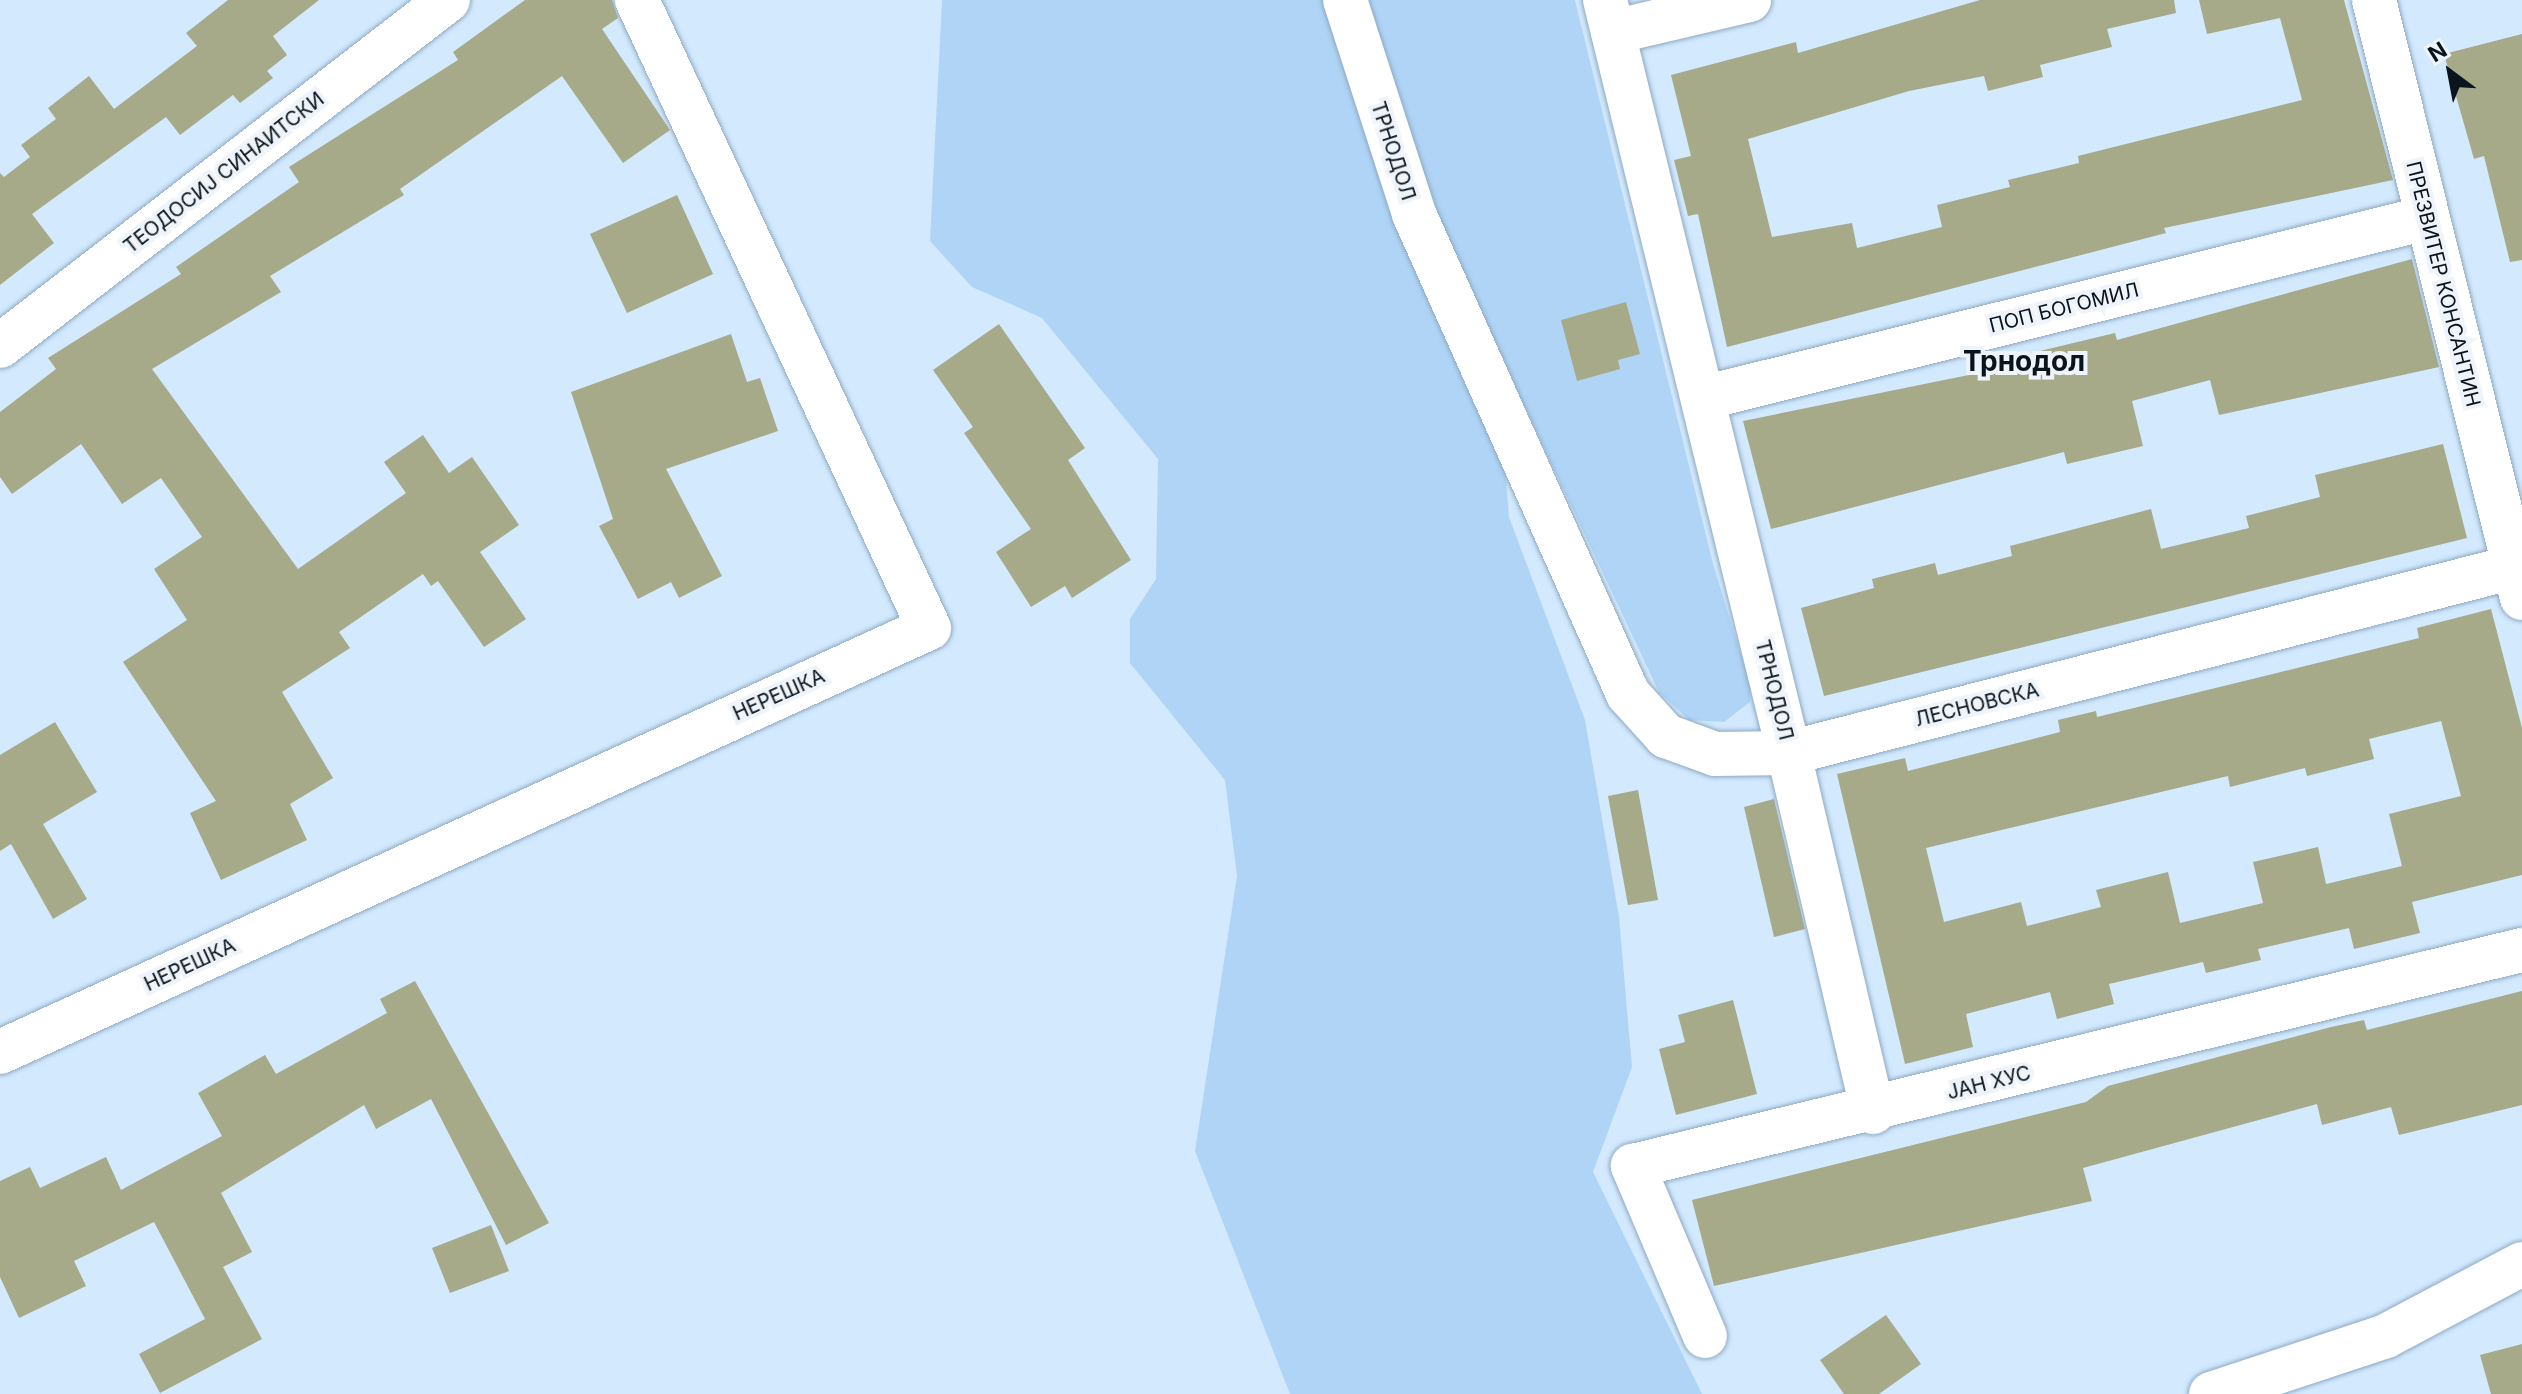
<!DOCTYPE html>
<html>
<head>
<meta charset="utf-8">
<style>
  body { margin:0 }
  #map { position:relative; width:2522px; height:1394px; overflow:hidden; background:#d2e9fe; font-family:Inter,sans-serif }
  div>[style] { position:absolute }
  .green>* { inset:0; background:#afd4f6 }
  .building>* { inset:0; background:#a6aa89 }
  .roads { filter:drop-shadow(0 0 2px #8ea9c2) drop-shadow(0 0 2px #8ea9c2) }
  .street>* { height:44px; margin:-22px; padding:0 22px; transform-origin:22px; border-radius:22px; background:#fff }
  span { translate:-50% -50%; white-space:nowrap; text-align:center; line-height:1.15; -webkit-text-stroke:8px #eef4f9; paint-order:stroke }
  .street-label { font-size:20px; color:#0a141c }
  .district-label { font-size:28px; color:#0a141c; font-weight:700 }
  .north { position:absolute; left:2410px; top:32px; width:80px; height:80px; -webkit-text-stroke:6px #eef4f9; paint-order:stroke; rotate:328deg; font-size:22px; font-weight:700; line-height:32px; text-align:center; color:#0a141c }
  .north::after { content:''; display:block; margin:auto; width:28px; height:36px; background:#0a141c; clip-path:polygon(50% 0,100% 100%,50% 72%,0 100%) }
</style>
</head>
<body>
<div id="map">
  <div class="green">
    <i style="clip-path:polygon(942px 0,1575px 0,1713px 564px,1751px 687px,1750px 702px,1724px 722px,1689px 720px,1659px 692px,1495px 344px,1509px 517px,1585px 720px,1619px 917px,1632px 1067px,1593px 1172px,1702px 1394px,1290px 1394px,1195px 1151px,1237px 876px,1225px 780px,1130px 663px,1130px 619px,1156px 579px,1158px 459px,1042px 318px,972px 287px,930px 241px)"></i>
  </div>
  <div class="building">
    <i style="clip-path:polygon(228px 0,319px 0,273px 36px,287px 55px,267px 71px,273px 78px,240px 103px,233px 95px,180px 135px,166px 117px,32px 214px,54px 243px,0 285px,0 173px,4px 177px,30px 157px,21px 145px,56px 119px,48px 108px,89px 76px,114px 109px,197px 46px,186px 33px)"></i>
    <i style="clip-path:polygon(525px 0,612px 0,618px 18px,602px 29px,670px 130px,623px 163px,562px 76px,400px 189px,404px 195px,270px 276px,281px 292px,152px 369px,298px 569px,406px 493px,384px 462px,423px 435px,449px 473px,472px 457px,519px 525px,480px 552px,526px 619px,484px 647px,438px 581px,431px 586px,423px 574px,339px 632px,350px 648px,282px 692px,333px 778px,290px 804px,307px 840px,221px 880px,190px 813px,216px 801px,123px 662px,187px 620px,154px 569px,202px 537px,161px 478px,122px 504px,81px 444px,12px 494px,0 477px,0 412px,56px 369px,48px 358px,181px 274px,176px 267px,299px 182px,289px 167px,458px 60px,453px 52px)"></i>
    <i style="clip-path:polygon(1980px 0,2174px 0,2176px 13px,2107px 29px,2112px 47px,2040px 65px,2043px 77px,1988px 91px,1984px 76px,1909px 91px,1748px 139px,1772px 237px,1852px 223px,1857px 248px,1942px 227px,1937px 205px,2010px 187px,2008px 180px,2079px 163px,2078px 156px,2302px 100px,2280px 18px,2207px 34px,2199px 0,2344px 0,2393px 180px,2164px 228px,2166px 233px,1727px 347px,1698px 214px,1688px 216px,1674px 160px,1691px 156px,1671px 75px,1796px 42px,1798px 53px)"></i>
    <i style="clip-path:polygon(2522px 34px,2522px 260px,2510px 262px,2484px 156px,2474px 159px,2444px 54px)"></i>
    <i style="clip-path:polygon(677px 195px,713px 274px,627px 313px,590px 234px)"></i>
    <i style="clip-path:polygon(2412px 259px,2439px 367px,2219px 415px,2210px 380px,2132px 401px,2143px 446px,2067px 464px,2064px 452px,1771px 529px,1743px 421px,2042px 360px,2040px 351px,2115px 333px,2117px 340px)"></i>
    <i style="clip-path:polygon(1626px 302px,1640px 354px,1618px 360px,1620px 369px,1577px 381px,1561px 320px)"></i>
    <i style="clip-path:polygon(999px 324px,1085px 448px,1068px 460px,1131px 560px,1072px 598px,1065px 586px,1031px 607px,996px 552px,1031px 529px,964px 433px,973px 427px,933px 370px)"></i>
    <i style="clip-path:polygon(731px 334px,747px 382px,760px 378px,778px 431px,666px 469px,722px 576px,679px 598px,671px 582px,638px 599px,599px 526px,613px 519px,571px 392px)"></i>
    <i style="clip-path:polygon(2443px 444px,2467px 538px,1824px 696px,1801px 608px,1874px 588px,1872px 579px,1935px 563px,1938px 575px,2012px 556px,2010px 546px,2151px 509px,2161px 549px,2249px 528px,2246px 516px,2320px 497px,2315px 475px)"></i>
    <i style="clip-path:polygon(evenodd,2491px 609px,2522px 728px,2522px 875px,2412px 902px,2420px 933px,2354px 949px,2349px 928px,2258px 949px,2261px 960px,2206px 973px,2203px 962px,2109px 984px,2114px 1004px,2057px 1019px,2050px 992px,1966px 1014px,1973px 1047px,1905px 1064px,1837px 774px,1905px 758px,1908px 771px,2060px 732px,2058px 720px,2096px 711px,2097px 717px,2419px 638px,2417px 628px,2491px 609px,2441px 721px,2461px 796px,2389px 814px,2402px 866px,2326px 884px,2318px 847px,2253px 862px,2263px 903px,2180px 923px,2168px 872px,2096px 890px,2101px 907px,2027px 926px,2021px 902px,1944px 922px,1926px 848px,2228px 776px,2230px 787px,2305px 768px,2307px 776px,2374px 759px,2369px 739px,2441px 721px)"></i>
    <i style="clip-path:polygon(55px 722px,97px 792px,43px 824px,87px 899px,53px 919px,11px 844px,0 851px,0 755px)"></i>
    <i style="clip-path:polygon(1638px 790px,1658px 900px,1628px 905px,1608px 796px)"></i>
    <i style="clip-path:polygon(1774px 799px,1805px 929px,1774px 937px,1744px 807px)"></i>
    <i style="clip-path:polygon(415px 981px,549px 1223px,506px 1245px,431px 1099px,376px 1129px,364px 1105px,221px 1193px,252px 1252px,223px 1267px,262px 1339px,160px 1393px,139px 1354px,205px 1319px,154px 1222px,74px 1261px,86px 1286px,19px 1318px,0 1277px,0 1181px,30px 1167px,40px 1188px,106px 1157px,121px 1190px,222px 1136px,198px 1093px,265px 1055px,276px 1074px,387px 1013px,380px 999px)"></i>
    <i style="clip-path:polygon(2522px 991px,2522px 1105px,2399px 1135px,2391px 1107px,2322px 1125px,2317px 1104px,2083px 1168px,2092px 1201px,1714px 1286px,1692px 1200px,2086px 1102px,2108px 1086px,2331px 1027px,2364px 1020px,2367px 1030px)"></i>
    <i style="clip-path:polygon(1733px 1000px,1757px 1094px,1676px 1115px,1659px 1049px,1685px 1042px,1678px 1015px)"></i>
    <i style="clip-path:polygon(491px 1225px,509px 1271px,450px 1293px,432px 1248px)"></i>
    <i style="clip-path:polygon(1886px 1315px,1921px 1364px,1879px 1394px,1844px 1394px,1820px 1360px)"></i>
    <i style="clip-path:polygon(2522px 1344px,2522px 1394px,2491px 1394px,2480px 1355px)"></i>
  </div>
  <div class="roads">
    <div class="street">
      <i style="left:1345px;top:0;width:225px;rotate:72.1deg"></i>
      <i style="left:1414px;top:214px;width:526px;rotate:65.97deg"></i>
      <i style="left:1628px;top:694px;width:57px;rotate:47.9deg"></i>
      <i style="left:1666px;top:736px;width:52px;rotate:20.2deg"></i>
      <i style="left:1715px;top:754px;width:74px;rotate:-0.8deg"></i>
      <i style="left:1789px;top:753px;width:775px;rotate:-103.73deg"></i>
      <i style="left:2374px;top:0;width:616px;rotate:76.1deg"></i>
      <i style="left:1613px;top:32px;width:140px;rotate:-13.2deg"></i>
      <i style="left:0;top:346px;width:566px;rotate:-37.68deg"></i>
      <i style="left:1703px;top:398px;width:745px;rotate:-13.98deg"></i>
      <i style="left:0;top:1052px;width:1021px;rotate:-24.53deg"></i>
      <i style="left:929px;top:628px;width:693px;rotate:-114.94deg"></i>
      <i style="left:1873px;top:1112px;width:369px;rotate:-103.2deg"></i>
      <i style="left:1789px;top:753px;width:757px;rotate:-14.39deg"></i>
      <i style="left:1705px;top:1336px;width:185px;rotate:-113deg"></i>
      <i style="left:1633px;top:1166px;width:915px;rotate:-13.66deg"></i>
      <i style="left:2211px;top:1394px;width:184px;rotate:-18.3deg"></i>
      <i style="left:2386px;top:1336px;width:154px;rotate:-27.9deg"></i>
    </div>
  </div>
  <div class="street-label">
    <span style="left:1393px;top:151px;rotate:72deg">ТРНОДОЛ</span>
    <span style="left:224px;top:173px;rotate:-38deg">ТЕОДОСИЈ СИНАИТСКИ</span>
    <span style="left:2443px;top:284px;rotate:76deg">ПРЕЗВИТЕР КОНСАНТИН</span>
    <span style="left:2064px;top:308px;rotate:-14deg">ПОП БОГОМИЛ</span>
    <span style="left:1774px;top:690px;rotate:76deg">ТРНОДОЛ</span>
    <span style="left:779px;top:695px;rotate:-24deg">НЕРЕШКА</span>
    <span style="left:1977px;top:705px;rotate:-14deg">ЛЕСНОВСКА</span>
    <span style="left:190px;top:965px;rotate:-25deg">НЕРЕШКА</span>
    <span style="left:1989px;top:1083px;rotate:-14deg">ЈАН ХУС</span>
  </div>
  <div class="district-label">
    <span style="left:2024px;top:361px">Трнодол</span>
  </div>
  <div class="north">N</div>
</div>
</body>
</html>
